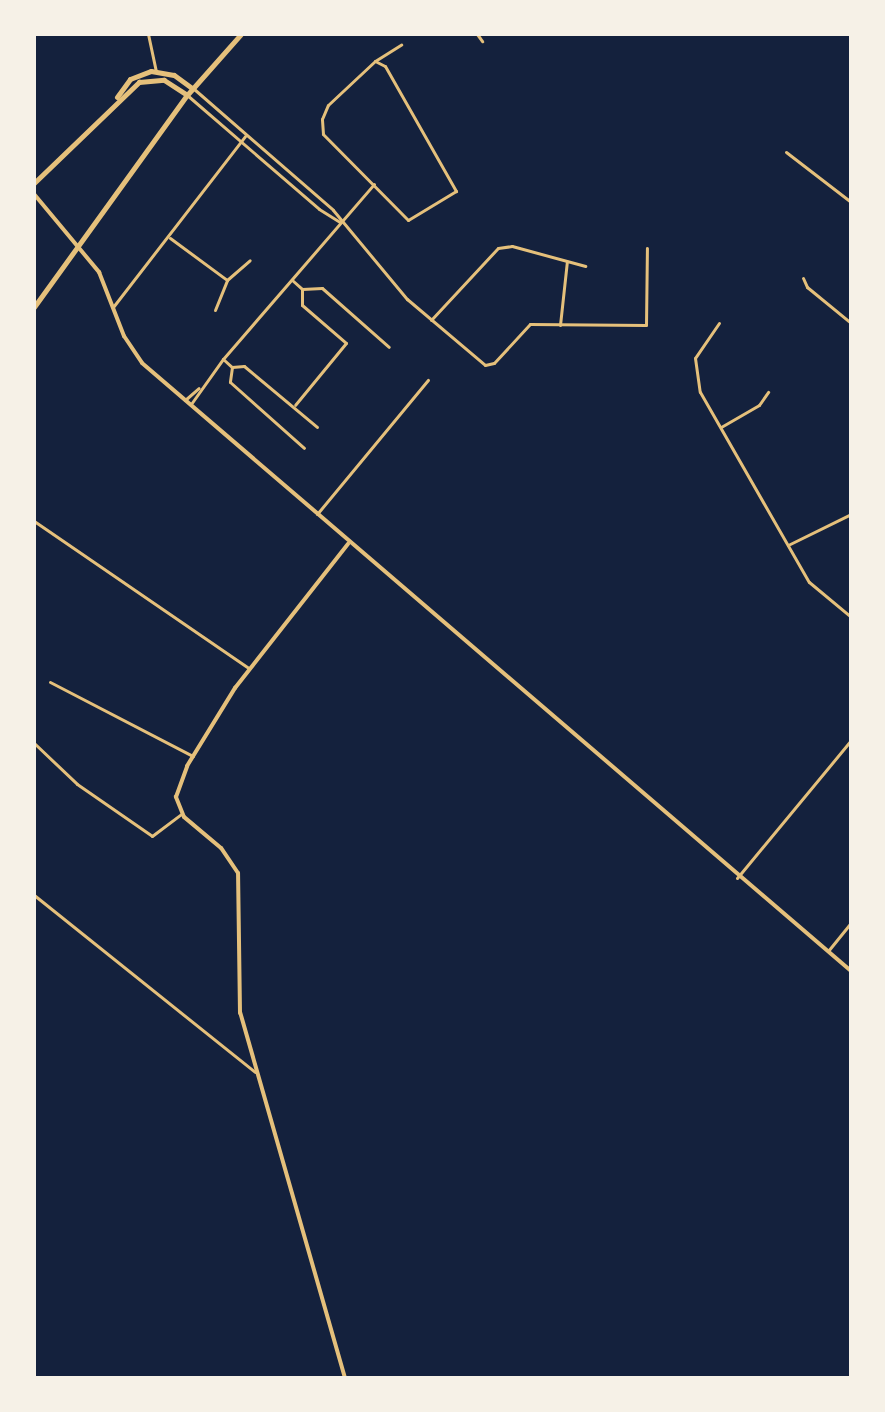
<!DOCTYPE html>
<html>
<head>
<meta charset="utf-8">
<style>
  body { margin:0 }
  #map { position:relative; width:885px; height:1412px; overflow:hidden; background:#14213d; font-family:Spectral,serif }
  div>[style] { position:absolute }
  .minor>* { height:3px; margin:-1.5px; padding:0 1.5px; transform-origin:1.5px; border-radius:1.5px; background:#e5c07b }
  .tertiary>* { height:4px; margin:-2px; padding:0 2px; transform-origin:2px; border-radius:2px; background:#e5c07b }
  .primary>* { height:5px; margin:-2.5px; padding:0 2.5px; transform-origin:2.5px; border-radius:2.5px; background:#e5c07b }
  span { translate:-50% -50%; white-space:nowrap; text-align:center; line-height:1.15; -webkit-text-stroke:6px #f6f1e7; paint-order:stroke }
  .frame { position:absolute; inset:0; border:36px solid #f6f1e7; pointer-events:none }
</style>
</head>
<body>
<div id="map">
  <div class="minor">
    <i style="left:148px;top:34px;width:38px;rotate:78deg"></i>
    <i style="left:477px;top:34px;width:9px;rotate:54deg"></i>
    <i style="left:375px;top:61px;width:11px;rotate:27deg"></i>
    <i style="left:385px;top:66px;width:144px;rotate:60.4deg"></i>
    <i style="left:456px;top:191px;width:56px;rotate:148.9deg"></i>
    <i style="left:408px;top:220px;width:121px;rotate:-134.7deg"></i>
    <i style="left:323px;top:134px;width:15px;rotate:-94deg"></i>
    <i style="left:322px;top:119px;width:15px;rotate:-67deg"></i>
    <i style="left:328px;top:105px;width:64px;rotate:-43.1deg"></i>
    <i style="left:375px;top:61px;width:31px;rotate:-32deg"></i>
    <i style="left:194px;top:89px;width:184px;rotate:41deg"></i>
    <i style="left:333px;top:210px;width:116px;rotate:50.3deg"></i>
    <i style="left:407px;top:299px;width:102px;rotate:40.2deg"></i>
    <i style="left:485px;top:365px;width:9px;rotate:-13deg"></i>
    <i style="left:494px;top:363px;width:53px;rotate:-47.3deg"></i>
    <i style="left:530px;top:324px;width:116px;rotate:0.5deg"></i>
    <i style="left:646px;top:325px;width:77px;rotate:-89.3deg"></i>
    <i style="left:187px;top:95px;width:174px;rotate:40.8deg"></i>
    <i style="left:319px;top:209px;width:25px;rotate:32deg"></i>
    <i style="left:786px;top:152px;width:82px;rotate:37.6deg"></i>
    <i style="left:170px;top:238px;width:71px;rotate:36.4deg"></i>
    <i style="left:803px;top:278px;width:10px;rotate:66deg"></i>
    <i style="left:807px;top:287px;width:57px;rotate:39.3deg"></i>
    <i style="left:292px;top:280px;width:13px;rotate:42deg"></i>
    <i style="left:302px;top:289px;width:16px;rotate:90deg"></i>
    <i style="left:302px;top:305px;width:58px;rotate:40.8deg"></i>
    <i style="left:346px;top:343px;width:80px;rotate:129.4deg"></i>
    <i style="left:302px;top:289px;width:20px;rotate:-3deg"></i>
    <i style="left:322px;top:288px;width:89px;rotate:41.4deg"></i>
    <i style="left:113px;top:307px;width:216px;rotate:-52.3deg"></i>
    <i style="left:215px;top:310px;width:32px;rotate:-68deg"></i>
    <i style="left:227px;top:280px;width:30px;rotate:-41deg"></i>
    <i style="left:431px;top:320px;width:98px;rotate:-47.1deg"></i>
    <i style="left:498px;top:248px;width:14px;rotate:-8deg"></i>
    <i style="left:512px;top:246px;width:76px;rotate:15.3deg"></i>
    <i style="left:719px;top:323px;width:42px;rotate:124.4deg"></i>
    <i style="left:695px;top:358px;width:34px;rotate:82deg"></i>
    <i style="left:700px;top:392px;width:219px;rotate:60.2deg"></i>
    <i style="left:809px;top:582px;width:55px;rotate:39.8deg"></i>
    <i style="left:560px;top:325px;width:64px;rotate:-83.8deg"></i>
    <i style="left:223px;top:359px;width:12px;rotate:42deg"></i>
    <i style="left:232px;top:367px;width:12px;rotate:-5deg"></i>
    <i style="left:244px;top:366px;width:95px;rotate:39.9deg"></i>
    <i style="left:232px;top:367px;width:15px;rotate:98deg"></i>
    <i style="left:230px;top:382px;width:99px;rotate:41.7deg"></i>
    <i style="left:185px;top:400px;width:18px;rotate:-41deg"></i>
    <i style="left:191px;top:404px;width:55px;rotate:-54.6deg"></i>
    <i style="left:223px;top:359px;width:231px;rotate:-49.2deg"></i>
    <i style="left:721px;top:427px;width:44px;rotate:-30.1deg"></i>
    <i style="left:759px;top:405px;width:16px;rotate:-55deg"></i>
    <i style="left:317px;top:514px;width:174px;rotate:-50.4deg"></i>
    <i style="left:34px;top:521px;width:260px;rotate:34.4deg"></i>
    <i style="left:788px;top:545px;width:70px;rotate:-26.2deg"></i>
    <i style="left:50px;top:682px;width:161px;rotate:27.4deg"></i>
    <i style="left:34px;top:743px;width:59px;rotate:43.6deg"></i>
    <i style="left:77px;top:784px;width:91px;rotate:34.7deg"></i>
    <i style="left:152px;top:836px;width:36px;rotate:-37deg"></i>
    <i style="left:737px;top:878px;width:179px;rotate:-50.4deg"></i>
    <i style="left:34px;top:895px;width:283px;rotate:38.7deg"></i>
    <i style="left:828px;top:951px;width:36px;rotate:-51deg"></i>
  </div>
  <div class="tertiary">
    <i style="left:34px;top:194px;width:102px;rotate:50.2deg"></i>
    <i style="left:99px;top:272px;width:69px;rotate:68.7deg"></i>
    <i style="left:124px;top:336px;width:32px;rotate:56deg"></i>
    <i style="left:142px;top:363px;width:934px;rotate:40.61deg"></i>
    <i style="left:345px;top:1378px;width:380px;rotate:-106deg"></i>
    <i style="left:240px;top:1013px;width:140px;rotate:-90.8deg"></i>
    <i style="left:238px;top:873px;width:30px;rotate:-124deg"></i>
    <i style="left:221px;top:848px;width:48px;rotate:-140deg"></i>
    <i style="left:184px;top:817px;width:22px;rotate:-112deg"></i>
    <i style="left:176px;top:797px;width:33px;rotate:-70deg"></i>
    <i style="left:187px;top:766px;width:92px;rotate:-58.4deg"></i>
    <i style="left:235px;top:688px;width:183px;rotate:-51.9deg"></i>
  </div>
  <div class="primary">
    <i style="left:117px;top:97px;width:22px;rotate:-54deg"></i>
    <i style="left:130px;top:79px;width:22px;rotate:-21deg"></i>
    <i style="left:151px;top:71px;width:23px;rotate:10deg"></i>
    <i style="left:174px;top:75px;width:22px;rotate:36deg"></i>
    <i style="left:34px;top:183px;width:146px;rotate:-43.9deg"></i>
    <i style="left:139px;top:82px;width:25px;rotate:-5deg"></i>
    <i style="left:164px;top:80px;width:27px;rotate:33deg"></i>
    <i style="left:34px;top:307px;width:261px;rotate:-54.2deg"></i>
    <i style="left:187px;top:95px;width:81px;rotate:-48.5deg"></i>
  </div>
  <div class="frame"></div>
</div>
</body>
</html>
